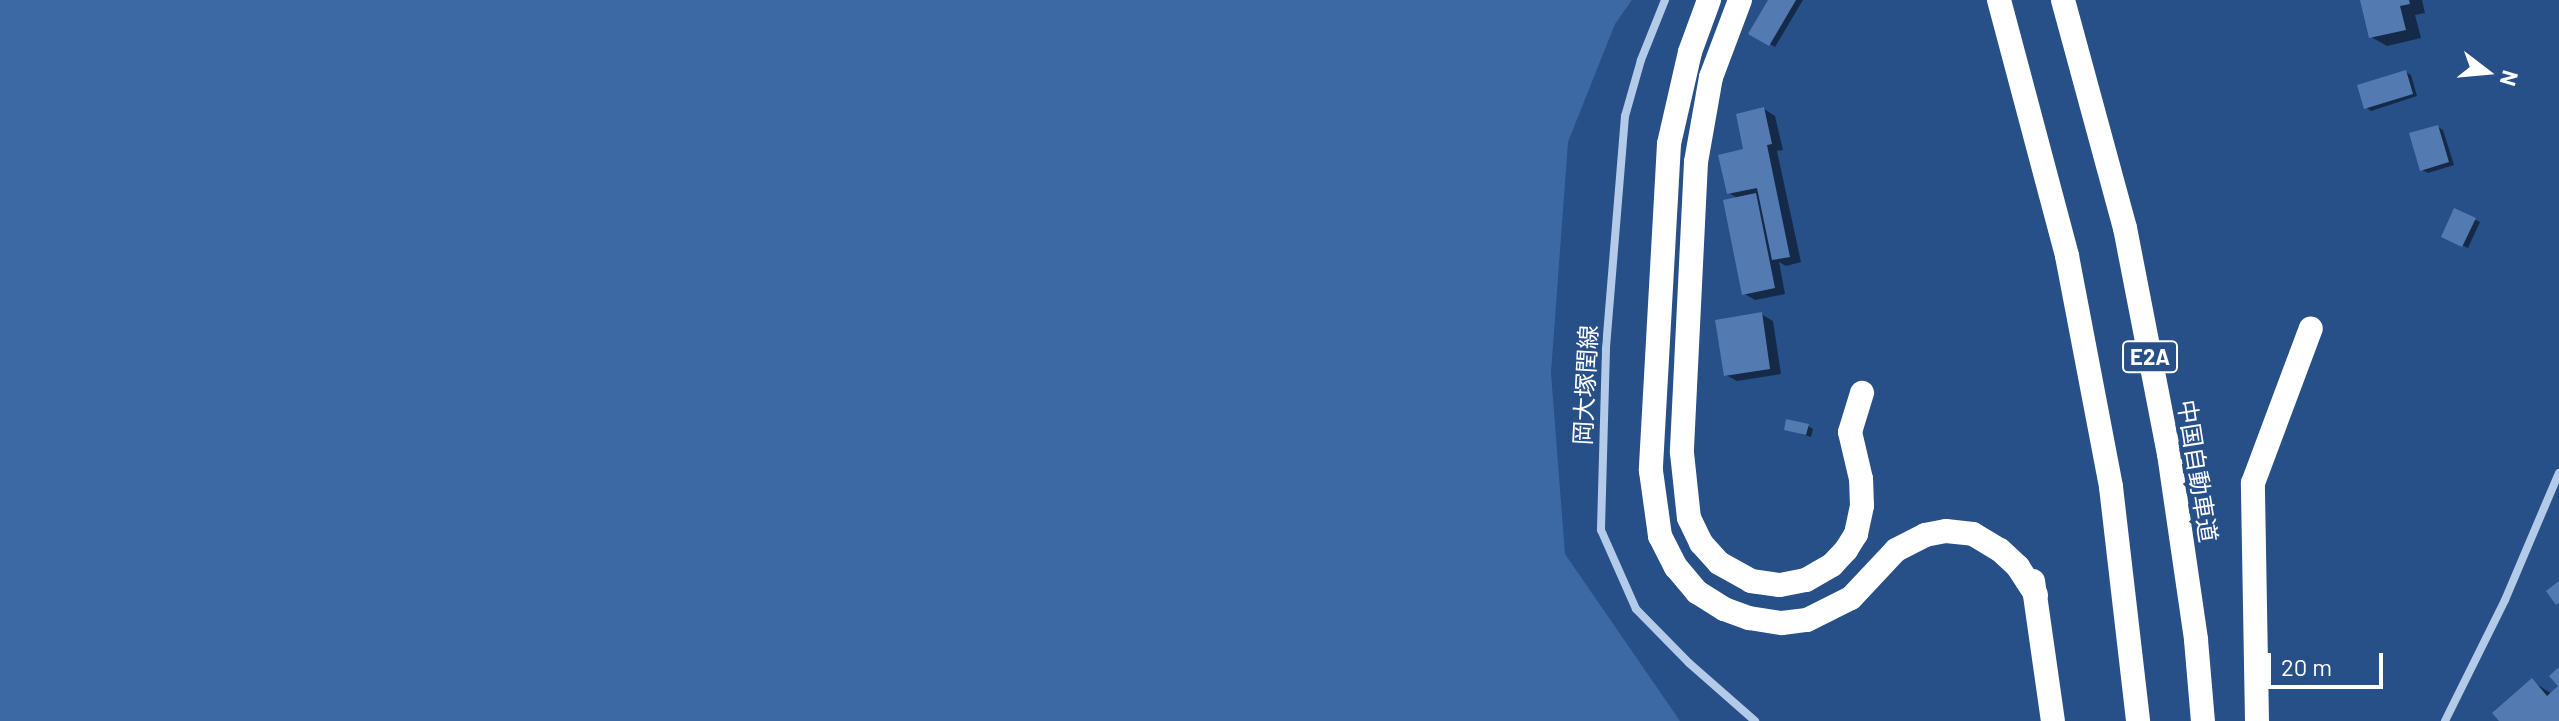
<!DOCTYPE html>
<html>
<head>
<meta charset="utf-8">
<style>
  body { margin:0 }
  #map { position:relative; width:2559px; height:721px; overflow:hidden; background:#274f88; font-family:Barlow,"Noto Sans JP",sans-serif }
  div>[style] { position:absolute }
  .green>* { inset:0; background:#3c68a4 }
  .shadow>* { inset:0; background:#0007 }
  .building>* { inset:0; background:#547bb1 }
  .street>* { height:8px; margin:-4px; padding:0 4px; transform-origin:4px; border-radius:4px; background:#b4cae9 }
  .highway>* { height:24px; margin:-12px; padding:0 12px; transform-origin:12px; border-radius:12px; background:#fff }
  span { translate:-50% -50%; white-space:nowrap; text-align:center; line-height:1.15; -webkit-text-stroke:8px #274f88; paint-order:stroke }
  .shield-label span { padding:2px 6px; background:#274f88; border:2px solid; border-radius:6px; -webkit-text-stroke-width:0 }
  .shield-label { font-size:22px; color:#fff; font-weight:700 }
  .street-label { font-size:24px; color:#fff }
  .north { position:absolute; left:2447px; top:32px; width:80px; height:80px; -webkit-text-stroke:6px #274f88; paint-order:stroke; rotate:106deg; font-size:22px; font-weight:700; line-height:32px; text-align:center; color:#fff }
  .north::after { content:''; display:block; margin:auto; width:28px; height:36px; background:#fff; clip-path:polygon(50% 0,100% 100%,50% 72%,0 100%) }
  .scale { position:absolute; left:2267px; top:653px; width:116px; height:36px; box-sizing:border-box; border:4px solid #fff; border-top:0; padding-left:10px; font-size:24px; line-height:28px; white-space:nowrap; color:#fff; -webkit-text-stroke:6px #274f88; paint-order:stroke }
</style>
</head>
<body>
<div id="map">
  <div class="green">
    <i style="clip-path:polygon(0 0,1632px 0,1615px 24px,1568px 142px,1551px 373px,1565px 554px,1680px 721px,0 721px)"></i>
  </div>
  <div class="shadow">
    <i style="clip-path:polygon(1770px 0,1803px 0,1775px 47px,1751px 33px)"></i>
    <i style="clip-path:polygon(2362px 0,2422px 0,2425px 13px,2415px 15px,2421px 38px,2387px 46px,2371px 37px)"></i>
    <i style="clip-path:polygon(2406px 72px,2411px 75px,2417px 96px,2371px 111px,2366px 107px)"></i>
    <i style="clip-path:polygon(1764px 109px,1775px 116px,1783px 150px,1777px 151px,1801px 262px,1786px 266px,1779px 262px,1785px 294px,1755px 300px,1743px 293px,1739px 199px,1729px 193px)"></i>
    <i style="clip-path:polygon(2438px 127px,2443px 130px,2454px 165px,2428px 173px,2422px 170px)"></i>
    <i style="clip-path:polygon(2455px 210px,2480px 222px,2468px 248px,2443px 236px)"></i>
    <i style="clip-path:polygon(1761px 314px,1773px 321px,1781px 374px,1737px 381px,1726px 375px)"></i>
    <i style="clip-path:polygon(1808px 426px,1813px 429px,1811px 437px,1786px 429px)"></i>
    <i style="clip-path:polygon(2532px 681px,2552px 694px,2559px 688px,2559px 721px,2502px 721px)"></i>
  </div>
  <div class="building">
    <i style="clip-path:polygon(1768px 0,1796px 0,1769px 46px,1748px 34px)"></i>
    <i style="clip-path:polygon(2360px 0,2409px 0,2410px 4px,2400px 6px,2406px 30px,2369px 38px)"></i>
    <i style="clip-path:polygon(2406px 70px,2413px 94px,2364px 109px,2357px 85px)"></i>
    <i style="clip-path:polygon(1764px 107px,1772px 144px,1767px 145px,1790px 257px,1772px 260px,1757px 188px,1727px 194px,1718px 155px,1743px 149px,1736px 114px)"></i>
    <i style="clip-path:polygon(2438px 125px,2449px 162px,2420px 171px,2409px 133px)"></i>
    <i style="clip-path:polygon(1756px 193px,1775px 288px,1742px 295px,1723px 200px)"></i>
    <i style="clip-path:polygon(2454px 208px,2476px 218px,2462px 247px,2441px 237px)"></i>
    <i style="clip-path:polygon(1762px 312px,1770px 369px,1724px 376px,1715px 320px)"></i>
    <i style="clip-path:polygon(1786px 419px,1809px 424px,1806px 435px,1784px 430px)"></i>
    <i style="clip-path:polygon(2559px 581px,2559px 603px,2556px 605px,2546px 591px)"></i>
    <i style="clip-path:polygon(2559px 667px,2559px 721px,2499px 721px,2492px 713px,2532px 678px,2547px 696px,2558px 686px,2549px 676px)"></i>
  </div>
  <div class="street">
    <i style="left:1665px;top:0;width:65px;rotate:111.8deg"></i>
    <i style="left:1641px;top:60px;width:58px;rotate:105.9deg"></i>
    <i style="left:1625px;top:116px;width:234px;rotate:94.7deg"></i>
    <i style="left:1606px;top:349px;width:181px;rotate:91.6deg"></i>
    <i style="left:1601px;top:530px;width:86px;rotate:66.1deg"></i>
    <i style="left:1636px;top:609px;width:76px;rotate:45.5deg"></i>
    <i style="left:1689px;top:663px;width:88px;rotate:41.3deg"></i>
    <i style="left:2445px;top:721px;width:135px;rotate:-63.6deg"></i>
    <i style="left:2505px;top:600px;width:138px;rotate:-67deg"></i>
  </div>
  <div class="highway">
    <i style="left:1709px;top:0;width:55px;rotate:110.1deg"></i>
    <i style="left:1690px;top:52px;width:94px;rotate:102.9deg"></i>
    <i style="left:1669px;top:144px;width:327px;rotate:93.2deg"></i>
    <i style="left:1651px;top:471px;width:66px;rotate:82.1deg"></i>
    <i style="left:1660px;top:536px;width:35px;rotate:63deg"></i>
    <i style="left:1676px;top:567px;width:33px;rotate:50deg"></i>
    <i style="left:1697px;top:592px;width:32px;rotate:32deg"></i>
    <i style="left:1724px;top:609px;width:27px;rotate:20deg"></i>
    <i style="left:1749px;top:618px;width:33px;rotate:9deg"></i>
    <i style="left:1782px;top:623px;width:25px;rotate:-7deg"></i>
    <i style="left:1807px;top:620px;width:49px;rotate:-26.6deg"></i>
    <i style="left:1851px;top:598px;width:66px;rotate:-46.8deg"></i>
    <i style="left:1896px;top:550px;width:33px;rotate:-27deg"></i>
    <i style="left:1925px;top:535px;width:21px;rotate:-11deg"></i>
    <i style="left:1946px;top:531px;width:27px;rotate:6deg"></i>
    <i style="left:1973px;top:534px;width:31px;rotate:31deg"></i>
    <i style="left:2000px;top:550px;width:25px;rotate:43deg"></i>
    <i style="left:2018px;top:567px;width:33px;rotate:57deg"></i>
    <i style="left:1740px;top:0;width:82px;rotate:110.6deg"></i>
    <i style="left:1711px;top:77px;width:86px;rotate:100deg"></i>
    <i style="left:1696px;top:162px;width:291px;rotate:92.8deg"></i>
    <i style="left:1682px;top:453px;width:65px;rotate:83.9deg"></i>
    <i style="left:1689px;top:518px;width:28px;rotate:64deg"></i>
    <i style="left:1701px;top:543px;width:27px;rotate:48deg"></i>
    <i style="left:1719px;top:563px;width:37px;rotate:29deg"></i>
    <i style="left:1751px;top:581px;width:29px;rotate:8deg"></i>
    <i style="left:1780px;top:585px;width:26px;rotate:-11deg"></i>
    <i style="left:1806px;top:580px;width:30px;rotate:-30deg"></i>
    <i style="left:1832px;top:565px;width:21px;rotate:-47deg"></i>
    <i style="left:1846px;top:550px;width:19px;rotate:-58deg"></i>
    <i style="left:1856px;top:534px;width:29px;rotate:-78deg"></i>
    <i style="left:1862px;top:506px;width:27px;rotate:-92deg"></i>
    <i style="left:1861px;top:479px;width:48px;rotate:-103.2deg"></i>
    <i style="left:1850px;top:432px;width:41px;rotate:-72.9deg"></i>
    <i style="left:1999px;top:0;width:265px;rotate:75.1deg"></i>
    <i style="left:2067px;top:256px;width:235px;rotate:79.2deg"></i>
    <i style="left:2111px;top:487px;width:236px;rotate:83.4deg"></i>
    <i style="left:2063px;top:0;width:236px;rotate:74.8deg"></i>
    <i style="left:2125px;top:228px;width:230px;rotate:79deg"></i>
    <i style="left:2169px;top:454px;width:188px;rotate:81.7deg"></i>
    <i style="left:2196px;top:640px;width:81px;rotate:85.1deg"></i>
    <i style="left:2033px;top:581px;width:141px;rotate:81.9deg"></i>
    <i style="left:2257px;top:721px;width:238px;rotate:-91deg"></i>
    <i style="left:2253px;top:483px;width:165px;rotate:-69.5deg"></i>
  </div>
  <div class="shield-label">
    <span style="left:2150px;top:357px">E2A</span>
  </div>
  <div class="street-label">
    <span style="left:1585px;top:385px;rotate:-87deg">岡大塚閏線</span>
    <span style="left:2198px;top:471px;rotate:81deg">中国自動車道</span>
  </div>
  <div class="north">N</div>
  <div class="scale">20 m</div>
</div>
</body>
</html>
